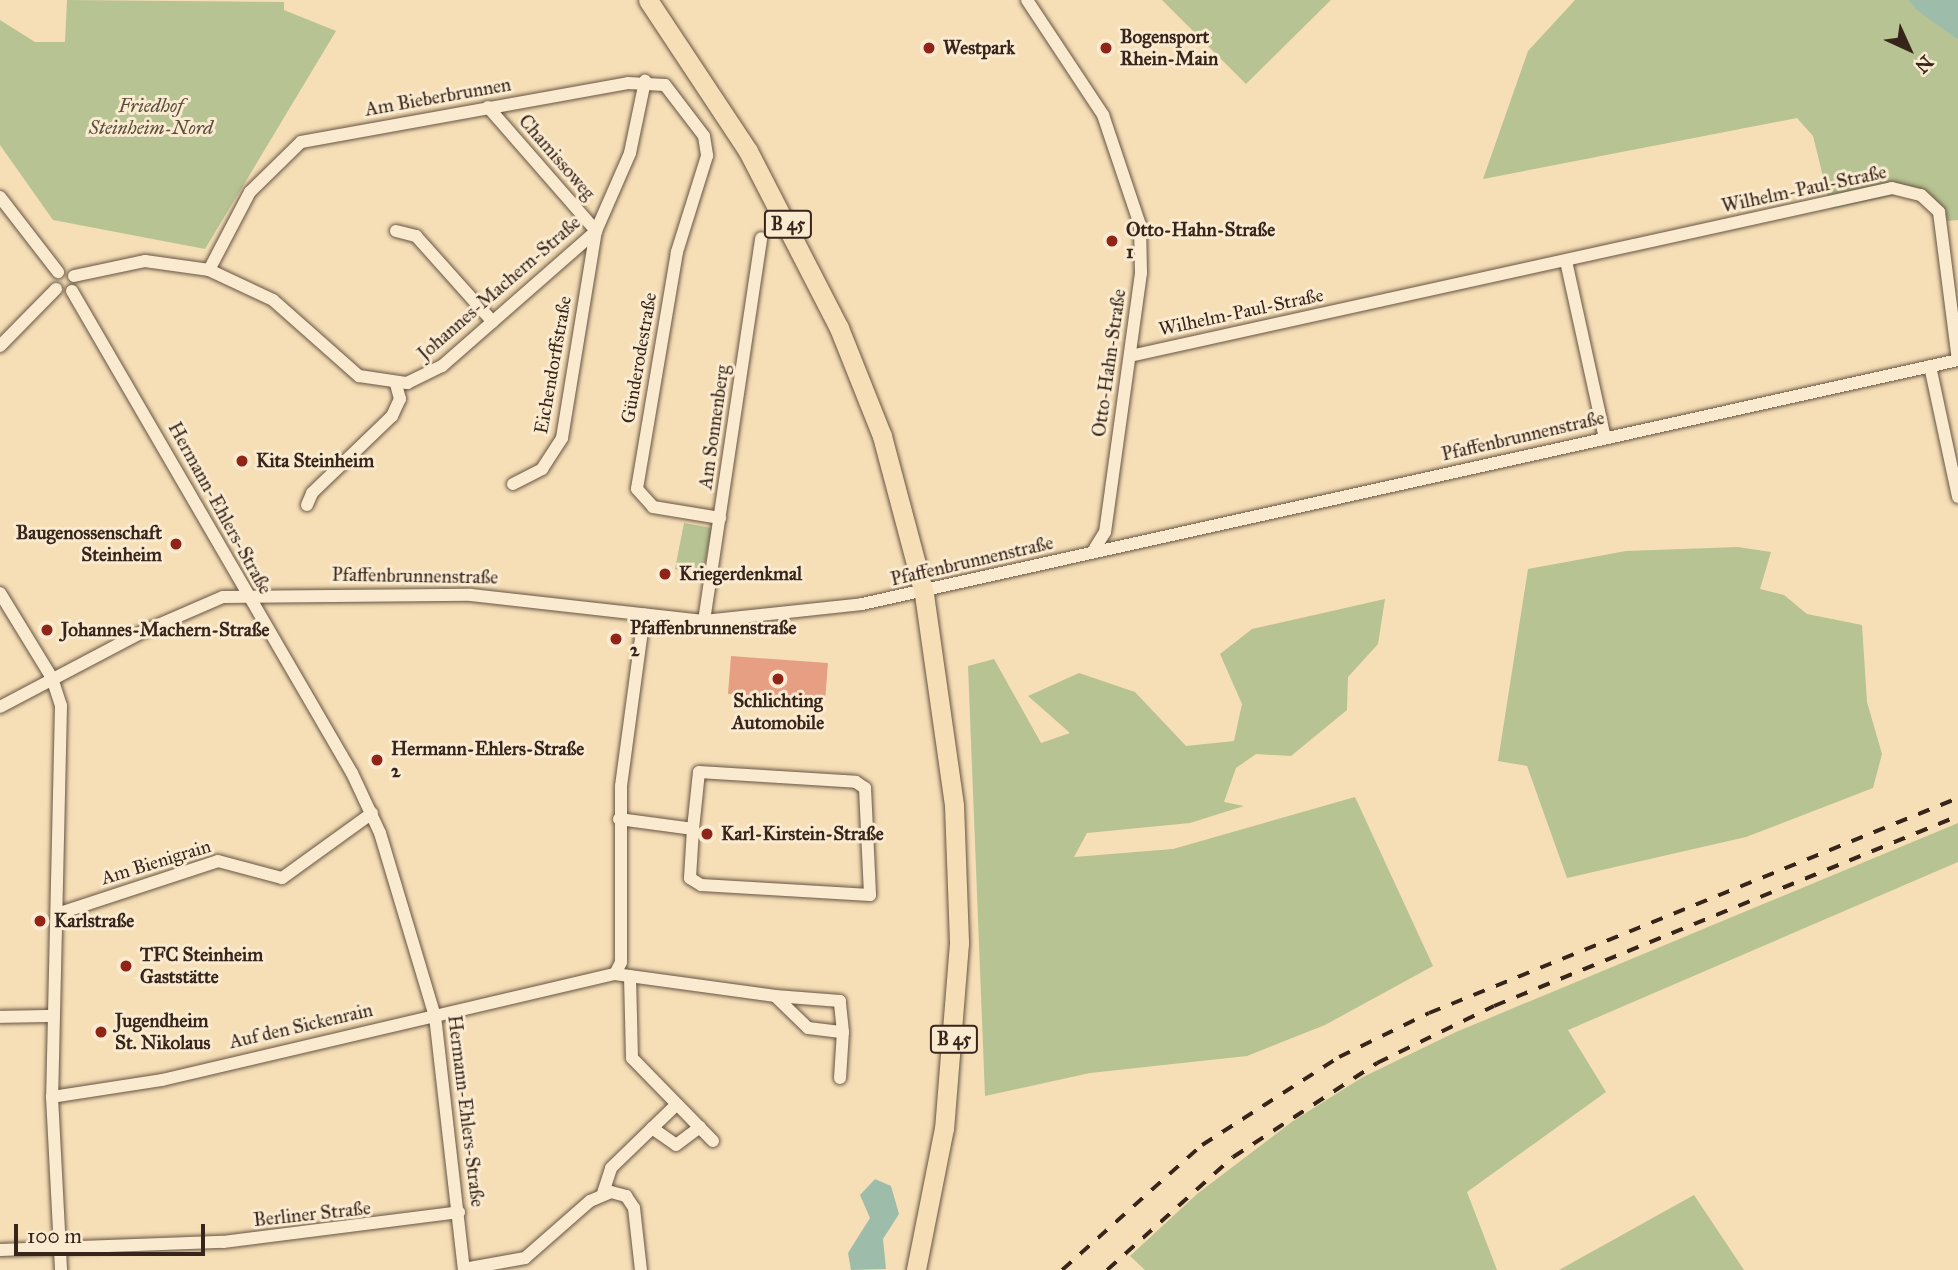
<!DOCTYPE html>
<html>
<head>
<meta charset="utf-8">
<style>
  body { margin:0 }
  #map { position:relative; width:1958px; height:1270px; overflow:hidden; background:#f6dfb7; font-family:"IM FELL Great Primer",serif }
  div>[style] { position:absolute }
  .green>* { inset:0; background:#b7c392 }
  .water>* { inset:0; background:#9dbdaa }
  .building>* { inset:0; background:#e79f84 }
  .roads { filter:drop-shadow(0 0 2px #675443) drop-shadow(0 0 2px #675443) }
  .street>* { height:12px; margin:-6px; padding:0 6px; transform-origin:6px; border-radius:6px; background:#f9ead0 }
  .primary>* { height:19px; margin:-9.5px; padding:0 9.5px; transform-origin:9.5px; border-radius:9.5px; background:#f6dfb7 }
  .rail>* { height:3.5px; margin-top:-1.75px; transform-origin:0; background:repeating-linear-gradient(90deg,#37251c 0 12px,transparent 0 24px) }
  .dots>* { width:19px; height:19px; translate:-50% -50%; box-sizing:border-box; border:4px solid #f9ead0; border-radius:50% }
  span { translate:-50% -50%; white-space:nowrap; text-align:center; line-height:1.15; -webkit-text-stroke:6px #f9ead0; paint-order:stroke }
  .shield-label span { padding:2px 5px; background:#f9ead0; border:2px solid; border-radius:5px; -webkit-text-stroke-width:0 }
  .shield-label { font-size:18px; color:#37251c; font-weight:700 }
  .poi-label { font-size:19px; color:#37251c; font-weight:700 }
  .left { translate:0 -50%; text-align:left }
  .right { translate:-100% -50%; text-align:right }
  .street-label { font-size:19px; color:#37251c }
  .park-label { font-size:19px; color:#574c3a; font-style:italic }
  .north { position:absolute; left:1874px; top:14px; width:70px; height:70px; -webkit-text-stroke:5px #f9ead0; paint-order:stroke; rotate:135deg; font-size:19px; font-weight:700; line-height:28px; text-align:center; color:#37251c }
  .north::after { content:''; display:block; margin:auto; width:24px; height:32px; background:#37251c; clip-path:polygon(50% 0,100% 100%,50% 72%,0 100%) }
  .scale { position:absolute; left:14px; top:1224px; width:191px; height:32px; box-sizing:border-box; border:4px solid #37251c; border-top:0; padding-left:9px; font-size:21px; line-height:24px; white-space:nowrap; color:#37251c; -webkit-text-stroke:5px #f9ead0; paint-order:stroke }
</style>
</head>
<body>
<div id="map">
  <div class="green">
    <i style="clip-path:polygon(67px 0,284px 2px,284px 10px,336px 31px,205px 249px,53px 220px,0 145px,0 20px,35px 42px,65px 42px)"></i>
    <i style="clip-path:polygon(1162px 0,1331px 0,1246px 84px)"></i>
    <i style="clip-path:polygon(1575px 0,1908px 0,1958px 40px,1958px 220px,1948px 221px,1940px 204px,1920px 190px,1831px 209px,1813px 136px,1797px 118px,1483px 179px,1528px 51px)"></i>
    <i style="clip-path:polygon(684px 523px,712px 528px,703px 574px,675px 569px)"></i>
    <i style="clip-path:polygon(1738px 547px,1771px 552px,1760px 589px,1784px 595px,1807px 614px,1862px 625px,1867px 702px,1882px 754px,1873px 788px,1746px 837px,1567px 878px,1527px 766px,1498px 761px,1528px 569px,1626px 551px)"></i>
    <i style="clip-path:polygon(1385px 599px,1378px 644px,1348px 677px,1347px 710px,1291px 756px,1256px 754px,1236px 768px,1224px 802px,1244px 806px,1190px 823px,1087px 833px,1074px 857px,1173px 849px,1355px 797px,1433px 966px,1325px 1025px,1247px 1056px,1090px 1073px,985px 1096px,968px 666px,994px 659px,1041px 743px,1070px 733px,1028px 696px,1079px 673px,1135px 692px,1186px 746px,1234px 741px,1242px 704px,1220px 654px,1252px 629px)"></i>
    <i style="clip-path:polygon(1958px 823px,1958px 862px,1568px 1030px,1606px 1092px,1467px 1192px,1497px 1270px,1145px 1270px,1130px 1256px,1197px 1194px,1293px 1121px,1363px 1077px,1456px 1032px)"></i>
    <i style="clip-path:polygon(1694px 1195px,1744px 1270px,1559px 1270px)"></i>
  </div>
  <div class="water">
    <i style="clip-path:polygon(1908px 0,1958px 0,1958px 40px,1917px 10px)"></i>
    <i style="clip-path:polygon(875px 1179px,891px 1186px,899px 1214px,883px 1239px,886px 1269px,851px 1270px,848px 1253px,870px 1218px,860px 1195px)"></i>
  </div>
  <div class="building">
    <i style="clip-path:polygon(731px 656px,828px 663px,825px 701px,728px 694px)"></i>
  </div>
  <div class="roads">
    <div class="street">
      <i style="left:1027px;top:0;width:138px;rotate:56.5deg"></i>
      <i style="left:1103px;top:115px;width:116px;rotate:71.4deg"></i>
      <i style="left:1140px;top:225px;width:48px;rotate:88.8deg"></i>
      <i style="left:1141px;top:273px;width:261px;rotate:97.9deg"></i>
      <i style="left:1105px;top:532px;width:19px;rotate:122deg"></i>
      <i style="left:488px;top:107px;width:164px;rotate:48.9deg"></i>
      <i style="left:0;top:197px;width:95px;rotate:52.3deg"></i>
      <i style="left:396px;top:231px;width:21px;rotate:14deg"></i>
      <i style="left:416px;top:236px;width:115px;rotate:48.2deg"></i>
      <i style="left:1566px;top:261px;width:181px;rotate:77.6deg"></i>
      <i style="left:209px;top:270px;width:88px;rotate:-62.3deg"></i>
      <i style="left:250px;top:192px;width:71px;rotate:-44.4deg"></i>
      <i style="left:301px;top:142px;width:332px;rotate:-10.2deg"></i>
      <i style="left:628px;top:83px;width:37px;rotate:3deg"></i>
      <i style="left:665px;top:85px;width:64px;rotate:52.6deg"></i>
      <i style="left:704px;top:136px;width:20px;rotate:81deg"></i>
      <i style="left:707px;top:156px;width:101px;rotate:107.4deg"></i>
      <i style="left:677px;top:252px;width:240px;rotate:99.6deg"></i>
      <i style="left:637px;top:489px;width:24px;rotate:48deg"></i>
      <i style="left:653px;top:507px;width:68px;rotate:9.3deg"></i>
      <i style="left:74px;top:276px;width:73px;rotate:-11.9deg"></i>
      <i style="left:145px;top:261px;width:65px;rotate:8deg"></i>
      <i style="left:209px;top:270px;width:71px;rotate:25.1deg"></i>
      <i style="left:273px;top:300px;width:115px;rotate:41.5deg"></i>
      <i style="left:359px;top:376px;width:49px;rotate:8.3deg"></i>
      <i style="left:407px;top:383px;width:39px;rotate:-26deg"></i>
      <i style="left:442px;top:366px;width:205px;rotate:-41.2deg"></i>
      <i style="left:72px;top:291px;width:557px;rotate:59.85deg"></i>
      <i style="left:352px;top:773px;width:66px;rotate:65deg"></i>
      <i style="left:380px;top:833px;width:191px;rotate:73.3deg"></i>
      <i style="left:435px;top:1016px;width:256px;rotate:83.5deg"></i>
      <i style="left:0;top:346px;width:80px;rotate:-45.5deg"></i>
      <i style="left:1130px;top:356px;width:780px;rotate:-12.43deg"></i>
      <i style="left:1892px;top:188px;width:30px;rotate:14deg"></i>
      <i style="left:1921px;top:195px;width:25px;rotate:43deg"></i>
      <i style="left:1939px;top:212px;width:149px;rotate:82.7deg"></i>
      <i style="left:1930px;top:366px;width:134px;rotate:77.9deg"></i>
      <i style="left:513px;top:484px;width:33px;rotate:-27deg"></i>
      <i style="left:542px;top:469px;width:37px;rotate:-57deg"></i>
      <i style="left:562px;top:438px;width:210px;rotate:-80.7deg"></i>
      <i style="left:596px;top:231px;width:85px;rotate:-66.4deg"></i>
      <i style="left:630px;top:153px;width:74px;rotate:-78.2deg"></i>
      <i style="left:307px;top:505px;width:13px;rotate:-67deg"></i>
      <i style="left:312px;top:493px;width:111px;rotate:-43.9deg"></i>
      <i style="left:392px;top:416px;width:19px;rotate:-65deg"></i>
      <i style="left:400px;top:399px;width:16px;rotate:-105deg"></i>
      <i style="left:0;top:593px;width:100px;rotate:58.5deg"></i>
      <i style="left:52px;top:678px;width:29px;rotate:72deg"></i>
      <i style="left:61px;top:706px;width:391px;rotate:91.3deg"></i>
      <i style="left:52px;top:1097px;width:173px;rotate:87deg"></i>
      <i style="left:704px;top:621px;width:387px;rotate:-81.5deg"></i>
      <i style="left:0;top:707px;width:161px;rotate:-27.8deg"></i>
      <i style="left:142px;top:632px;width:88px;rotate:-23.4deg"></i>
      <i style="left:223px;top:597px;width:248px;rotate:-0.5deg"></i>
      <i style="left:471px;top:595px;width:234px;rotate:6.4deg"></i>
      <i style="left:704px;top:621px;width:159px;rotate:-6.1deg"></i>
      <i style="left:862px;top:604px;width:1123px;rotate:-12.55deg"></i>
      <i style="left:619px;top:819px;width:75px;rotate:7.7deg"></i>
      <i style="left:693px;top:829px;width:57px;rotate:-84deg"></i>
      <i style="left:699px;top:772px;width:157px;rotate:3.6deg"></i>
      <i style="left:856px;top:782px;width:11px;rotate:34deg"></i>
      <i style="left:865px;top:788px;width:107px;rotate:87.3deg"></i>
      <i style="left:870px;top:895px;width:169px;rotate:-176.6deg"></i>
      <i style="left:701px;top:885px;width:13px;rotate:-148deg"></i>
      <i style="left:690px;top:878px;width:49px;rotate:-86.5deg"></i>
      <i style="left:57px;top:914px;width:169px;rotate:-18.2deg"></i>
      <i style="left:218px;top:861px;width:66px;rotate:14.9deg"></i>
      <i style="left:282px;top:878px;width:111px;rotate:-35.8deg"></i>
      <i style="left:615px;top:974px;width:162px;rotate:7.8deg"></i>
      <i style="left:775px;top:996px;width:46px;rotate:44.1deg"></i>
      <i style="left:808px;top:1028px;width:35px;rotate:7deg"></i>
      <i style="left:843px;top:1032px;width:31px;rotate:-96deg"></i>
      <i style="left:840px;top:1001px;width:65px;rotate:-175.6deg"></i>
      <i style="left:630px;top:976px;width:82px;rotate:88.6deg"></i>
      <i style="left:632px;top:1058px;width:116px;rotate:45.7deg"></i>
      <i style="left:0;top:1017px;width:53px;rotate:-1.1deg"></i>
      <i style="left:840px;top:1078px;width:46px;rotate:-86.3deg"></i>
      <i style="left:52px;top:1097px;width:111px;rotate:-8.8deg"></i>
      <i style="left:162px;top:1080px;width:465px;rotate:-13.2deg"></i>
      <i style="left:615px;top:974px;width:13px;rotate:-63deg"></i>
      <i style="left:621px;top:962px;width:176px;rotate:-90deg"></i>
      <i style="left:621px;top:786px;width:173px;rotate:-82.3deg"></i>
      <i style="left:652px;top:1128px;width:29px;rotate:35deg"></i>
      <i style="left:676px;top:1145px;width:30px;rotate:-37deg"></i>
      <i style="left:603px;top:1193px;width:26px;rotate:-72deg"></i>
      <i style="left:611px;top:1168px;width:91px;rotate:-44.1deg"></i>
      <i style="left:0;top:1250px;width:223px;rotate:-2.1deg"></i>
      <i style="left:223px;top:1242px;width:238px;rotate:-7.2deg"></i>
      <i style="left:464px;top:1269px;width:62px;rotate:-10.2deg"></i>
      <i style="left:525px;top:1258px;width:86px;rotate:-41.2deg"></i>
      <i style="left:590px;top:1201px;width:23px;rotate:-23deg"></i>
      <i style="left:611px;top:1192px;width:16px;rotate:15deg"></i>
      <i style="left:626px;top:1196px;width:14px;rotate:56deg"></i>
      <i style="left:634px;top:1208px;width:62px;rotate:83.6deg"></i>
    </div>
    <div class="primary">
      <i style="left:648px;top:0;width:181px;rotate:56.5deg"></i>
      <i style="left:748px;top:151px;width:199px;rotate:62.8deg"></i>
      <i style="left:839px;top:328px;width:116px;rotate:68.3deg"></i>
      <i style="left:882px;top:436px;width:163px;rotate:75.1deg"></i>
      <i style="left:924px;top:594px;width:213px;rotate:81.9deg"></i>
      <i style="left:954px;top:805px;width:138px;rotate:87.9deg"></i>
      <i style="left:959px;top:943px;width:186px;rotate:94.6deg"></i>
      <i style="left:944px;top:1128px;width:145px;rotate:101.2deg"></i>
    </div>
  </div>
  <div class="rail">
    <i style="left:1062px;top:1270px;width:188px;rotate:-41.8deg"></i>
    <i style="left:1202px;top:1145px;width:163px;rotate:-32.7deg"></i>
    <i style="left:1339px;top:1057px;width:100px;rotate:-26.1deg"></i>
    <i style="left:1429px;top:1013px;width:571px;rotate:-22.12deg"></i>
    <i style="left:1107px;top:1270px;width:169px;rotate:-41.9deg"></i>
    <i style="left:1233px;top:1157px;width:172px;rotate:-33.1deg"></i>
    <i style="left:1377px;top:1063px;width:130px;rotate:-26deg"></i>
    <i style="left:1494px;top:1006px;width:501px;rotate:-22.27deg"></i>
  </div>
  <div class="dots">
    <i style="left:929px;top:48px;background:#8f2418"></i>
    <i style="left:1106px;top:48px;background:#8f2418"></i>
    <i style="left:1112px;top:241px;background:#8f2418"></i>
    <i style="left:242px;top:461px;background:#8f2418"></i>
    <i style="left:176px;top:544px;background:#8f2418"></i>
    <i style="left:665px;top:574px;background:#8f2418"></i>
    <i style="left:47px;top:630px;background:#8f2418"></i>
    <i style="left:616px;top:639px;background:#8f2418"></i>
    <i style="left:778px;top:679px;background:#8f2418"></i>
    <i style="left:377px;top:760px;background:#8f2418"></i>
    <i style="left:707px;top:834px;background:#8f2418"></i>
    <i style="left:40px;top:921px;background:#8f2418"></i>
    <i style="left:126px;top:966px;background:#8f2418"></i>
    <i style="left:101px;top:1032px;background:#8f2418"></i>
  </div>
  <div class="shield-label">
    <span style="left:788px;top:224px">B 45</span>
    <span style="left:954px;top:1039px">B 45</span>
  </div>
  <div class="poi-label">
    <span class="left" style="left:1120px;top:48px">Bogensport<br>Rhein-Main</span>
    <span class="left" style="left:943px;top:48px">Westpark</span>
    <span class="left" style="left:1126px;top:241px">Otto-Hahn-Straße<br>1</span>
    <span class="left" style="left:256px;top:461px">Kita Steinheim</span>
    <span class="right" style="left:162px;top:544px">Baugenossenschaft<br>Steinheim</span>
    <span class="left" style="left:679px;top:574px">Kriegerdenkmal</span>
    <span class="left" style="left:630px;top:639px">Pfaffenbrunnenstraße<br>2</span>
    <span class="left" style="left:61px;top:630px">Johannes-Machern-Straße</span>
    <span style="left:778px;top:712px">Schlichting<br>Automobile</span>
    <span class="left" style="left:391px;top:760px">Hermann-Ehlers-Straße<br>2</span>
    <span class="left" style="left:721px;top:834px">Karl-Kirstein-Straße</span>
    <span class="left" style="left:54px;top:921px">Karlstraße</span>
    <span class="left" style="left:140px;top:966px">TFC Steinheim<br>Gaststätte</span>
    <span class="left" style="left:115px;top:1032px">Jugendheim<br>St. Nikolaus</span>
  </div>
  <div class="street-label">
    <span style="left:438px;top:97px;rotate:-10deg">Am Bieberbrunnen</span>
    <span style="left:557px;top:157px;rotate:49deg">Chamissoweg</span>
    <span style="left:1804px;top:189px;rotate:-12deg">Wilhelm-Paul-Straße</span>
    <span style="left:499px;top:288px;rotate:-41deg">Johannes-Machern-Straße</span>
    <span style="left:1241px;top:312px;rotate:-12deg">Wilhelm-Paul-Straße</span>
    <span style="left:639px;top:358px;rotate:-80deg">Günderodestraße</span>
    <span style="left:1109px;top:363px;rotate:-82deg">Otto-Hahn-Straße</span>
    <span style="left:553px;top:365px;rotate:-80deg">Eichendorffstraße</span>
    <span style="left:714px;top:427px;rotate:-82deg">Am Sonnenberg</span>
    <span style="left:1523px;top:436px;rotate:-13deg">Pfaffenbrunnenstraße</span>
    <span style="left:220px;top:508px;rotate:61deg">Hermann-Ehlers-Straße</span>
    <span style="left:972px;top:561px;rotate:-13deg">Pfaffenbrunnenstraße</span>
    <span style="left:415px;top:576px;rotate:1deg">Pfaffenbrunnenstraße</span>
    <span style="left:156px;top:862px;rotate:-17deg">Am Bienigrain</span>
    <span style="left:301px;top:1026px;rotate:-13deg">Auf den Sickenrain</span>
    <span style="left:466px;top:1111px;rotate:83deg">Hermann-Ehlers-Straße</span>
    <span style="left:312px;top:1214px;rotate:-6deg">Berliner Straße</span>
  </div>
  <div class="park-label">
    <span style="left:151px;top:117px">Friedhof<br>Steinheim-Nord</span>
  </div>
  <div class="north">N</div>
  <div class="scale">100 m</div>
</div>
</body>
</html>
